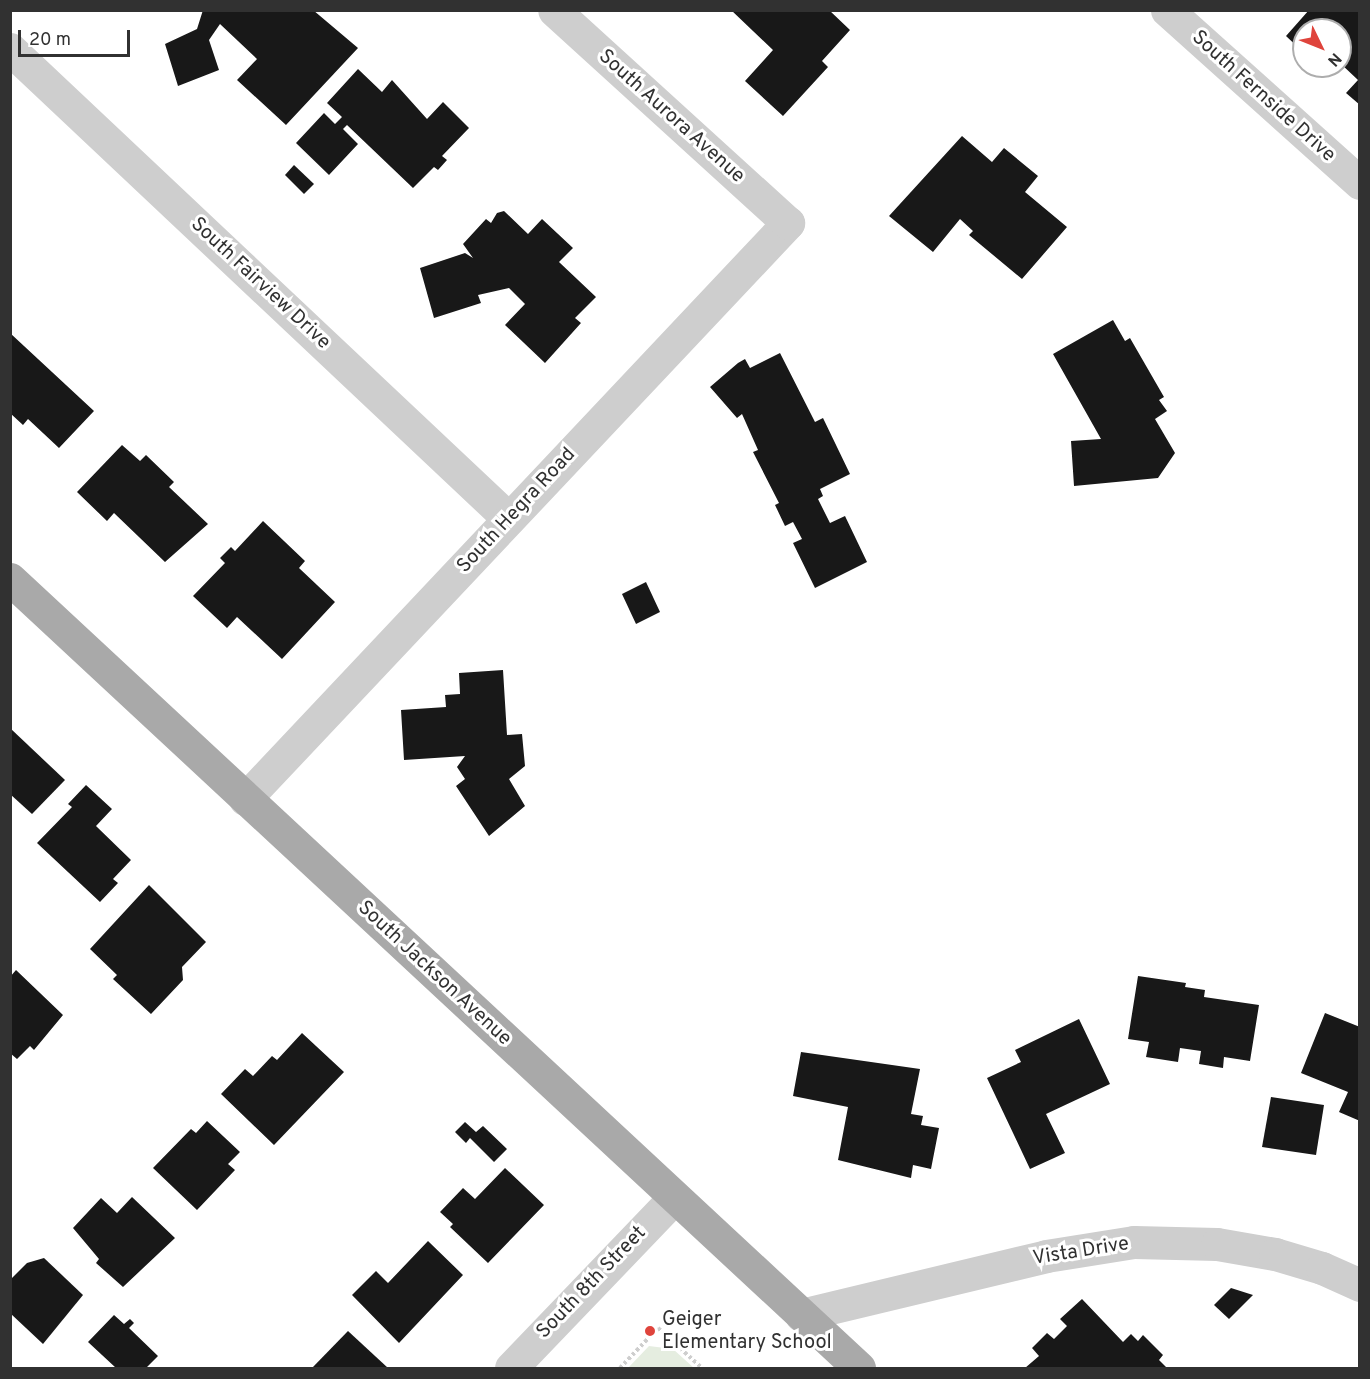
<!DOCTYPE html>
<html>
<head>
<meta charset="utf-8">
<style>
  body { margin:0 }
  #map { position:relative; width:1370px; height:1379px; overflow:hidden; background:#fff; font-family:Overpass,sans-serif }
  div>[style] { position:absolute }
  .green>* { inset:0; background:#e5ede0 }
  .building>* { inset:0; background:#181818 }
  .path>* { height:4px; margin-top:-2px; transform-origin:0; background:repeating-linear-gradient(90deg,#cecece 0 3px,transparent 0 6px) }
  .minor>* { height:33px; margin:-16.5px; padding:0 16.5px; transform-origin:16.5px; border-radius:16.5px; background:#cecece }
  .primary>* { height:33px; margin:-16.5px; padding:0 16.5px; transform-origin:16.5px; border-radius:16.5px; background:#a9a9a9 }
  .dots>* { width:16px; height:16px; translate:-50% -50%; box-sizing:border-box; border:3px solid #fff; border-radius:50% }
  span { translate:-50% -50%; white-space:nowrap; text-align:center; line-height:1.15; -webkit-text-stroke:6px #fff; paint-order:stroke }
  .street-label { font-size:20px; color:#313131 }
  .poi-label { font-size:20px; color:#313131 }
  .left { translate:0 -50%; text-align:left }
  .frame { position:absolute; inset:0; border:12px solid #313131; pointer-events:none }
  .north { position:absolute; left:1292px; top:18px; width:60px; height:60px; box-sizing:border-box; background:#fff; border:2px solid #adadad; border-radius:50%; rotate:133deg; font-size:16px; font-weight:700; line-height:24px; text-align:center; color:#313131 }
  .north::after { content:''; display:block; margin:auto; width:21px; height:27px; background:#df443c; clip-path:polygon(50% 0,100% 100%,50% 72%,0 100%) }
  .scale { position:absolute; left:18px; top:30px; width:112px; height:27px; box-sizing:border-box; border:3px solid #313131; border-top:0; padding-left:8px; font-size:18px; line-height:21px; white-space:nowrap; color:#313131; -webkit-text-stroke:4px #fff; paint-order:stroke }
</style>
</head>
<body>
<div id="map">
  <div class="green">
    <i style="clip-path:polygon(649px 1346px,673px 1349px,694px 1368px,628px 1368px)"></i>
  </div>
  <div class="building">
    <i style="clip-path:polygon(203px 10px,313px 10px,358px 48px,286px 125px,237px 80px,257px 59px,220px 24px,209px 40px,219px 70px,178px 86px,165px 44px,197px 29px)"></i>
    <i style="clip-path:polygon(731px 10px,829px 10px,850px 30px,822px 61px,828px 67px,783px 116px,745px 81px,773px 50px)"></i>
    <i style="clip-path:polygon(1309px 10px,1360px 10px,1360px 105px,1346px 93px,1358px 80px,1340px 63px,1340px 30px,1304px 30px,1304px 53px,1286px 36px)"></i>
    <i style="clip-path:polygon(358px 69px,382px 92px,392px 80px,427px 119px,443px 102px,469px 128px,442px 156px,447px 160px,438px 170px,434px 167px,413px 188px,347px 125px,343px 129px,358px 144px,329px 175px,296px 143px,324px 113px,335px 124px,342px 117px,327px 103px)"></i>
    <i style="clip-path:polygon(962px 136px,992px 162px,1004px 148px,1038px 176px,1025px 192px,1067px 227px,1022px 279px,969px 235px,973px 231px,960px 219px,933px 252px,889px 216px)"></i>
    <i style="clip-path:polygon(294px 165px,314px 184px,304px 194px,285px 175px)"></i>
    <i style="clip-path:polygon(504px 211px,528px 234px,542px 219px,573px 248px,559px 262px,596px 297px,575px 318px,581px 323px,545px 363px,505px 325px,525px 304px,509px 288px,478px 295px,481px 303px,434px 318px,420px 268px,465px 253px,473px 258px,463px 244px,486px 219px,491px 223px,497px 213px)"></i>
    <i style="clip-path:polygon(1113px 320px,1125px 341px,1130px 338px,1164px 397px,1159px 400px,1167px 411px,1155px 419px,1175px 453px,1158px 478px,1074px 486px,1071px 441px,1101px 439px,1053px 354px)"></i>
    <i style="clip-path:polygon(10px 333px,94px 411px,59px 448px,28px 419px,23px 425px,10px 413px)"></i>
    <i style="clip-path:polygon(780px 353px,815px 422px,823px 418px,850px 474px,820px 489px,823px 496px,818px 499px,830px 523px,845px 516px,867px 562px,815px 588px,793px 543px,802px 539px,793px 522px,785px 526px,775px 505px,779px 503px,753px 452px,758px 450px,742px 414px,737px 418px,710px 387px,738px 363px,745px 359px,750px 368px)"></i>
    <i style="clip-path:polygon(122px 445px,140px 461px,146px 455px,174px 482px,169px 487px,208px 524px,165px 562px,114px 513px,107px 521px,77px 492px)"></i>
    <i style="clip-path:polygon(263px 521px,305px 561px,299px 568px,335px 602px,282px 659px,237px 617px,227px 628px,193px 596px,225px 563px,220px 558px,231px 547px,235px 551px)"></i>
    <i style="clip-path:polygon(646px 582px,660px 612px,636px 624px,622px 594px)"></i>
    <i style="clip-path:polygon(503px 670px,507px 735px,522px 734px,525px 766px,509px 779px,525px 806px,489px 836px,456px 786px,465px 779px,457px 767px,465px 756px,404px 760px,401px 710px,446px 707px,445px 695px,460px 694px,459px 673px)"></i>
    <i style="clip-path:polygon(10px 728px,65px 780px,32px 814px,10px 794px)"></i>
    <i style="clip-path:polygon(86px 785px,112px 809px,96px 826px,131px 860px,113px 879px,118px 883px,100px 902px,37px 843px,72px 807px,68px 804px)"></i>
    <i style="clip-path:polygon(149px 885px,206px 942px,182px 967px,183px 980px,151px 1014px,113px 979px,117px 975px,90px 949px)"></i>
    <i style="clip-path:polygon(16px 970px,63px 1015px,34px 1050px,30px 1046px,17px 1059px,10px 1053px,10px 977px)"></i>
    <i style="clip-path:polygon(1138px 976px,1186px 983px,1185px 987px,1205px 990px,1204px 997px,1259px 1005px,1250px 1061px,1224px 1057px,1223px 1068px,1199px 1064px,1201px 1051px,1180px 1048px,1178px 1062px,1146px 1057px,1149px 1042px,1128px 1039px)"></i>
    <i style="clip-path:polygon(1325px 1013px,1360px 1027px,1360px 1121px,1339px 1112px,1348px 1092px,1301px 1073px)"></i>
    <i style="clip-path:polygon(1079px 1019px,1110px 1084px,1046px 1114px,1065px 1153px,1030px 1169px,987px 1078px,1021px 1062px,1015px 1050px)"></i>
    <i style="clip-path:polygon(302px 1033px,344px 1072px,274px 1145px,221px 1094px,245px 1069px,253px 1076px,272px 1056px,277px 1060px)"></i>
    <i style="clip-path:polygon(801px 1052px,920px 1069px,911px 1114px,923px 1116px,921px 1125px,939px 1128px,931px 1169px,913px 1165px,911px 1178px,838px 1160px,848px 1107px,793px 1096px)"></i>
    <i style="clip-path:polygon(1271px 1097px,1324px 1105px,1316px 1155px,1262px 1147px)"></i>
    <i style="clip-path:polygon(207px 1121px,240px 1152px,228px 1164px,235px 1170px,197px 1210px,153px 1168px,191px 1129px,196px 1133px)"></i>
    <i style="clip-path:polygon(465px 1122px,476px 1132px,483px 1126px,507px 1149px,494px 1162px,470px 1138px,466px 1143px,455px 1132px)"></i>
    <i style="clip-path:polygon(505px 1168px,544px 1205px,488px 1263px,450px 1227px,453px 1224px,440px 1212px,463px 1188px,475px 1199px)"></i>
    <i style="clip-path:polygon(132px 1197px,175px 1238px,123px 1287px,96px 1263px,99px 1259px,73px 1228px,101px 1198px,117px 1213px)"></i>
    <i style="clip-path:polygon(428px 1241px,463px 1275px,399px 1343px,352px 1295px,376px 1271px,388px 1283px)"></i>
    <i style="clip-path:polygon(44px 1258px,83px 1295px,43px 1344px,10px 1313px,10px 1280px,27px 1263px)"></i>
    <i style="clip-path:polygon(1231px 1288px,1253px 1295px,1229px 1319px,1214px 1305px)"></i>
    <i style="clip-path:polygon(1082px 1299px,1123px 1342px,1131px 1334px,1138px 1341px,1143px 1335px,1163px 1355px,1159px 1360px,1167px 1368px,1025px 1368px,1039px 1356px,1032px 1348px,1047px 1333px,1054px 1339px,1067px 1326px,1060px 1319px)"></i>
    <i style="clip-path:polygon(114px 1315px,124px 1324px,130px 1319px,134px 1323px,129px 1328px,158px 1356px,146px 1368px,116px 1368px,88px 1342px)"></i>
    <i style="clip-path:polygon(348px 1331px,388px 1368px,312px 1368px)"></i>
  </div>
  <div class="path">
    <i style="left:620px;top:1368px;width:55px;rotate:-46.5deg"></i>
    <i style="left:658px;top:1328px;width:59px;rotate:42.3deg"></i>
  </div>
  <div class="minor">
    <i style="left:1167px;top:10px;width:259px;rotate:41.9deg"></i>
    <i style="left:10px;top:49px;width:685px;rotate:43.29deg"></i>
    <i style="left:245px;top:799px;width:792px;rotate:-46.69deg"></i>
    <i style="left:788px;top:223px;width:316px;rotate:-137.7deg"></i>
    <i style="left:801px;top:1315px;width:252px;rotate:-13.5deg"></i>
    <i style="left:1046px;top:1256px;width:89px;rotate:-9deg"></i>
    <i style="left:1134px;top:1242px;width:83px;rotate:1.4deg"></i>
    <i style="left:1217px;top:1244px;width:59px;rotate:9.8deg"></i>
    <i style="left:1275px;top:1254px;width:49px;rotate:16.6deg"></i>
    <i style="left:1322px;top:1268px;width:42px;rotate:24.1deg"></i>
    <i style="left:511px;top:1368px;width:236px;rotate:-46.2deg"></i>
  </div>
  <div class="primary">
    <i style="left:10px;top:579px;width:1159px;rotate:42.9deg"></i>
  </div>
  <div class="dots">
    <i style="left:650px;top:1331px;background:#df443c"></i>
  </div>
  <div class="street-label">
    <span style="left:1263px;top:97px;rotate:42deg">South Fernside Drive</span>
    <span style="left:671px;top:117px;rotate:42deg">South Aurora Avenue</span>
    <span style="left:260px;top:284px;rotate:43deg">South Fairview Drive</span>
    <span style="left:517px;top:511px;rotate:-47deg">South Hegra Road</span>
    <span style="left:434px;top:974px;rotate:43deg">South Jackson Avenue</span>
    <span style="left:1081px;top:1252px;rotate:-9deg">Vista Drive</span>
    <span style="left:592px;top:1283px;rotate:-46deg">South 8th Street</span>
  </div>
  <div class="poi-label">
    <span class="left" style="left:662px;top:1332px">Geiger<br>Elementary School</span>
  </div>
  <div class="frame"></div>
  <div class="north">N</div>
  <div class="scale">20 m</div>
</div>
</body>
</html>
